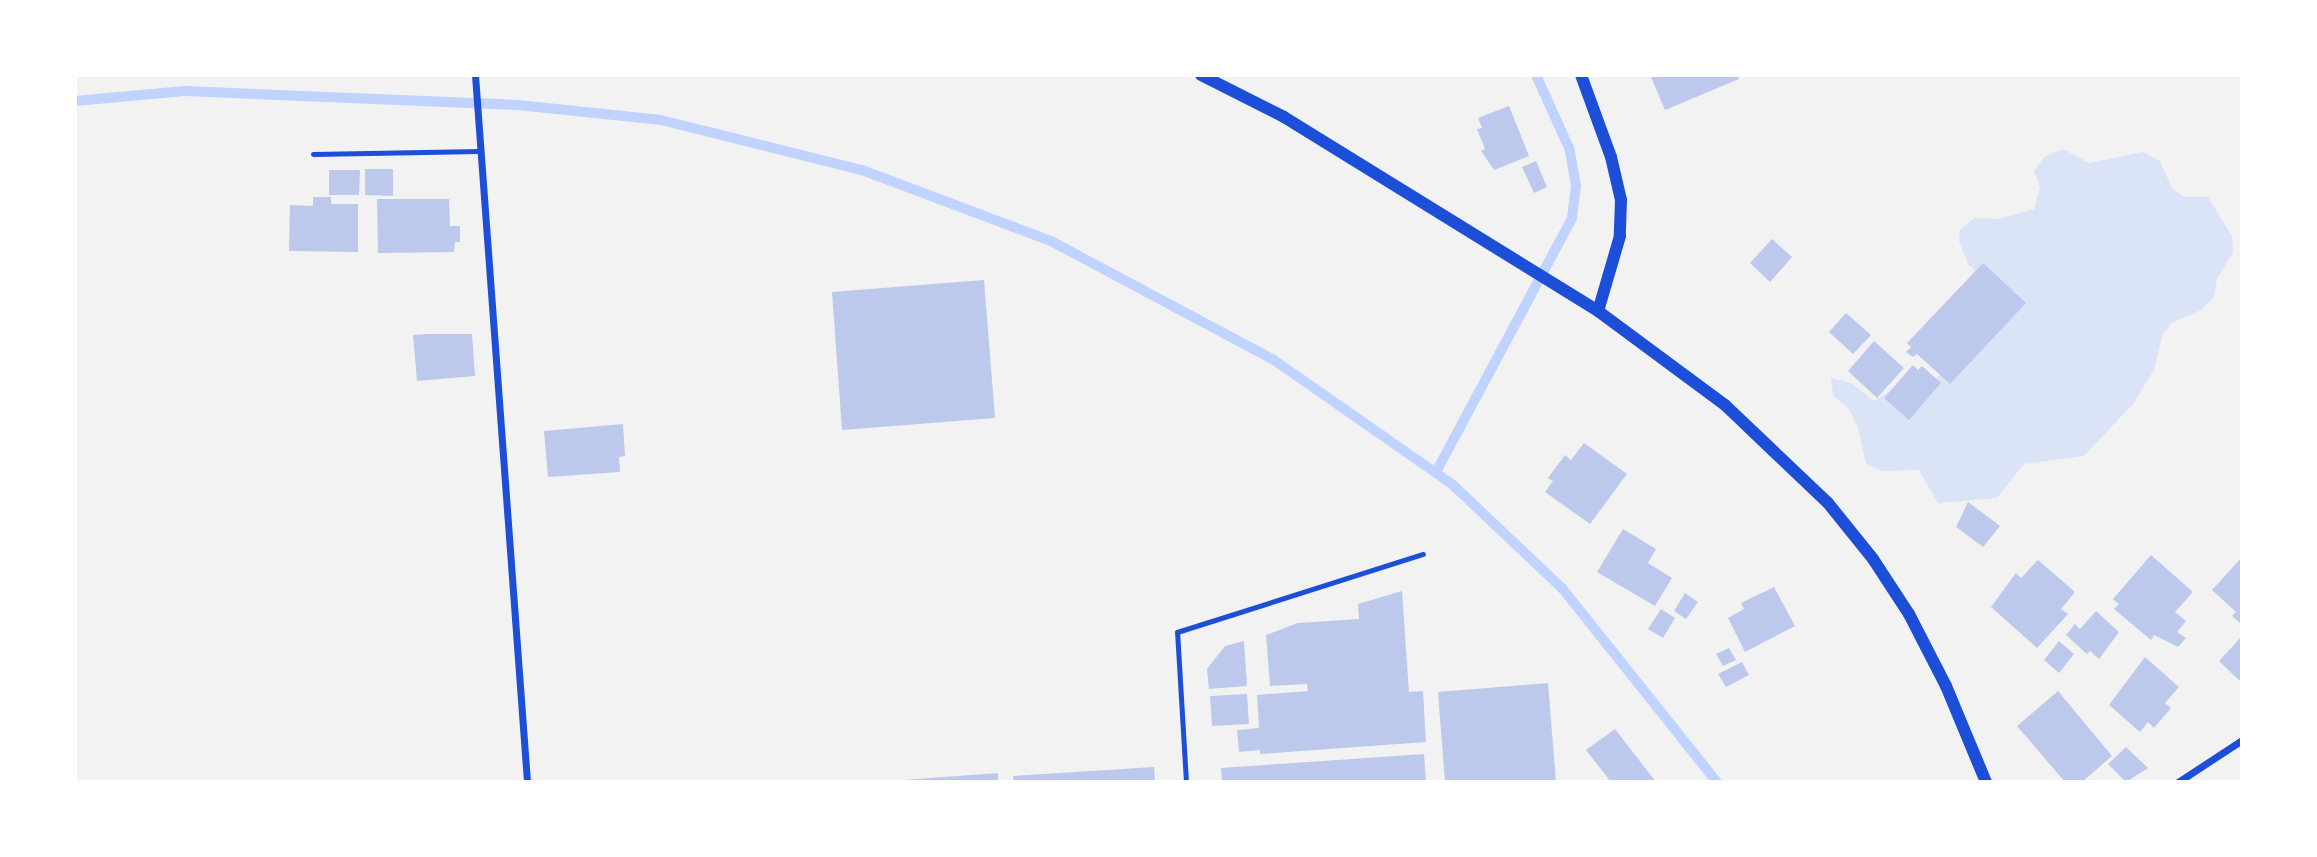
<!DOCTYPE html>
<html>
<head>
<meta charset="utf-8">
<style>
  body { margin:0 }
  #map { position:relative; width:2317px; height:857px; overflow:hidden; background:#f2f2f2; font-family:"IBM Plex Sans",sans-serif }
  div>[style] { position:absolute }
  .green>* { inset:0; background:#dbe4f7 }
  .stream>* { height:10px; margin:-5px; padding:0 5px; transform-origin:5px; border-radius:5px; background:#bfd3fe }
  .building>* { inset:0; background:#bdc9ec }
  .service>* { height:5px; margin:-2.5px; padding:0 2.5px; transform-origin:2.5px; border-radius:2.5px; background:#1d4ed8 }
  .minor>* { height:7px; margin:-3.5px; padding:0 3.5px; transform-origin:3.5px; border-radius:3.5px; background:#1d4ed8 }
  .tertiary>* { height:12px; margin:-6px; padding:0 6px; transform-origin:6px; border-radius:6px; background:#1d4ed8 }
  span { translate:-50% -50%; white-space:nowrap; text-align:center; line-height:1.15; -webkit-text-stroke:7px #fff; paint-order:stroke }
  .frame { position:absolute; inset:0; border:77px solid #fff; pointer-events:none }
</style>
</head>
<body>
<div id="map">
  <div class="green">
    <i style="clip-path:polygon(2063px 149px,2089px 163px,2143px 152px,2160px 161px,2172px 188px,2184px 197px,2208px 197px,2232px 236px,2233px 252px,2217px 279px,2214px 297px,2201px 310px,2172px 323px,2163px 334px,2154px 370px,2133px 404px,2084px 456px,2024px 464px,1997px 498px,1938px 503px,1919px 470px,1883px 471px,1866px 464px,1858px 428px,1849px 409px,1833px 395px,1831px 378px,1851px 383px,1874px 401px,1908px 381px,1930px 381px,1958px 365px,1989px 283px,1968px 264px,1959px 241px,1960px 230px,1974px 218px,1999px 219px,2034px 209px,2040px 187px,2034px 171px,2044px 157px)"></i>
  </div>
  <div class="stream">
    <i style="left:75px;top:101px;width:110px;rotate:-5.2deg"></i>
    <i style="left:185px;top:91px;width:333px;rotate:2.4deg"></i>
    <i style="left:518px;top:105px;width:144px;rotate:6deg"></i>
    <i style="left:661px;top:120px;width:207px;rotate:14deg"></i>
    <i style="left:862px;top:170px;width:202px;rotate:20.6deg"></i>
    <i style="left:1051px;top:241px;width:253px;rotate:28.1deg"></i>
    <i style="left:1274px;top:360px;width:218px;rotate:34.9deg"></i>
    <i style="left:1453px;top:485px;width:150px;rotate:43.4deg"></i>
    <i style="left:1562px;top:588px;width:248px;rotate:51.4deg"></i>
    <i style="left:1436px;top:472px;width:288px;rotate:-61.8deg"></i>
    <i style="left:1572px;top:218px;width:32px;rotate:-83deg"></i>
    <i style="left:1576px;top:186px;width:39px;rotate:-100deg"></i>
    <i style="left:1569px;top:148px;width:80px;rotate:-114.3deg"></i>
  </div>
  <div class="building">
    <i style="clip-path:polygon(1650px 75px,1737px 75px,1739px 79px,1665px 110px)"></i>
    <i style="clip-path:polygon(1509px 106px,1529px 156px,1494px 170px,1481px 151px,1485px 149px,1477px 129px,1482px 128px,1478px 118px)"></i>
    <i style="clip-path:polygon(1536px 161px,1547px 187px,1534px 193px,1522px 167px)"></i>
    <i style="clip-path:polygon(365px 169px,393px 169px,393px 196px,365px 195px)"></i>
    <i style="clip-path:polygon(329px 170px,360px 170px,359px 195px,329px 195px)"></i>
    <i style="clip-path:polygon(313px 197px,331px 197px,331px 204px,358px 204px,358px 252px,289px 251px,290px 205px,313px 206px)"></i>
    <i style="clip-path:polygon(377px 199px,449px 199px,450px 226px,460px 226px,460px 242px,455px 242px,454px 252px,378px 253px)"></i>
    <i style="clip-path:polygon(1772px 239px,1792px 257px,1770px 282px,1750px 263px)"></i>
    <i style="clip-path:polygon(1983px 263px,2026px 303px,1950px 384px,1917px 354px,1913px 357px,1906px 352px,1911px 347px,1907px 343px)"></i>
    <i style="clip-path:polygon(984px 280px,995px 418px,842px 430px,832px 292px)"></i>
    <i style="clip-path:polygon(1846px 313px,1871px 335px,1853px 354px,1829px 332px)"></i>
    <i style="clip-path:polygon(430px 334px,472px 334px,475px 376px,417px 381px,413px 335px)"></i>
    <i style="clip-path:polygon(1874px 341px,1904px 368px,1877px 398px,1848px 371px)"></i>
    <i style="clip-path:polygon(1913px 365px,1918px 370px,1922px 366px,1941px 383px,1909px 420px,1884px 398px)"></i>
    <i style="clip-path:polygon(623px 424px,625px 456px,619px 457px,620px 472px,548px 477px,544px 431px)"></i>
    <i style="clip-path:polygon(1584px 443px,1627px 474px,1590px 524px,1545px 492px,1553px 481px,1548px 478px,1565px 455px,1571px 460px)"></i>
    <i style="clip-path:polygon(1968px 502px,2000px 526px,1983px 547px,1956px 527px)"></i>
    <i style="clip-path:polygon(1623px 529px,1656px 549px,1648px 563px,1672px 578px,1655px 606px,1597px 572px)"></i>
    <i style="clip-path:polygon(2151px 555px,2193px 592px,2175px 612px,2186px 621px,2177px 632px,2186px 638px,2178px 647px,2154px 635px,2151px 640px,2114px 609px,2119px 604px,2113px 599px)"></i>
    <i style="clip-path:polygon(2242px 557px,2242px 625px,2232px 616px,2236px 612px,2212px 590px)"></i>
    <i style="clip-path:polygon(2038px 560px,2075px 592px,2061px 609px,2068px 614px,2037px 648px,1991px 607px,2016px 573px,2021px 578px)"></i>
    <i style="clip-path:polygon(1774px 587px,1795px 626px,1745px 652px,1728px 618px,1744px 609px,1741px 603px)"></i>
    <i style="clip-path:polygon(1402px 591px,1409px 692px,1423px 691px,1426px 742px,1260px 754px,1260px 750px,1239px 752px,1237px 730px,1259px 728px,1257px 695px,1308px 691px,1307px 684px,1270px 686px,1266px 635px,1298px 623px,1359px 619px,1358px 604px)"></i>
    <i style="clip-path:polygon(1685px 593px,1698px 602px,1686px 619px,1674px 611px)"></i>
    <i style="clip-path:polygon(1661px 609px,1675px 618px,1663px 638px,1648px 629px)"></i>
    <i style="clip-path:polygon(2096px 611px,2119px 632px,2099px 659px,2090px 651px,2087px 654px,2066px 635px,2075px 624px,2080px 629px)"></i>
    <i style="clip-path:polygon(2242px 636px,2242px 683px,2219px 661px)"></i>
    <i style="clip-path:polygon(1244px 641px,1247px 686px,1209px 689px,1207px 669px,1225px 646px)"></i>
    <i style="clip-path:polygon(2059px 641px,2074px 654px,2059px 673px,2044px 660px)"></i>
    <i style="clip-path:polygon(1729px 648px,1736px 660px,1723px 666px,1716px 654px)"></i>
    <i style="clip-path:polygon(2145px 657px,2179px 687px,2165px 703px,2171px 708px,2154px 728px,2148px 722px,2140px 732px,2109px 705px)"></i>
    <i style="clip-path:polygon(1742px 662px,1749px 675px,1726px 687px,1718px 674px)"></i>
    <i style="clip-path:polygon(1548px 683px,1556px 782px,1445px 782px,1438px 692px)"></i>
    <i style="clip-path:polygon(2058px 691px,2112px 756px,2082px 782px,2065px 782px,2017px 726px)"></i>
    <i style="clip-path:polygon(1247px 694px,1249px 724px,1212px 726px,1210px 696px)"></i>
    <i style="clip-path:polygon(1615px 729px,1656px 782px,1611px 782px,1586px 750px)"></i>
    <i style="clip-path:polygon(2126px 747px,2148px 768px,2126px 782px,2108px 764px)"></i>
    <i style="clip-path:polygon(1424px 754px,1426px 782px,1222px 782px,1221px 768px)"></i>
    <i style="clip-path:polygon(1154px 767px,1155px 782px,1014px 782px,1013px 776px)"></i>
    <i style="clip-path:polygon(998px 773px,998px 782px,903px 782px,903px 780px)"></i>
  </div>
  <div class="service">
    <i style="left:313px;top:154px;width:167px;rotate:-1deg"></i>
    <i style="left:1186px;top:782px;width:150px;rotate:-93.4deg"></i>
    <i style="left:1177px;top:632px;width:258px;rotate:-17.6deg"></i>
  </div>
  <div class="minor">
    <i style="left:475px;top:75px;width:709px;rotate:85.79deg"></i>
    <i style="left:2178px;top:782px;width:77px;rotate:-33.3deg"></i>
  </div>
  <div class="tertiary">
    <i style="left:1201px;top:75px;width:93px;rotate:26.8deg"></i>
    <i style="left:1284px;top:117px;width:369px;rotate:31.7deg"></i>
    <i style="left:1598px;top:311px;width:158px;rotate:36.5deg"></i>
    <i style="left:1725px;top:405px;width:142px;rotate:43.6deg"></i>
    <i style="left:1828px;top:503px;width:72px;rotate:51.2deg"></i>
    <i style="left:1873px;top:559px;width:66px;rotate:56.8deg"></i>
    <i style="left:1909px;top:614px;width:81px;rotate:62.8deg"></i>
    <i style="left:1946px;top:686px;width:104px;rotate:67.4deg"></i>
    <i style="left:1581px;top:75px;width:87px;rotate:69.9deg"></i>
    <i style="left:1611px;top:157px;width:44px;rotate:76.9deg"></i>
    <i style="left:1621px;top:200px;width:36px;rotate:92deg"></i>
    <i style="left:1620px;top:236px;width:78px;rotate:106.3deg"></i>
  </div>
  <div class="frame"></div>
</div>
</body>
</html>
